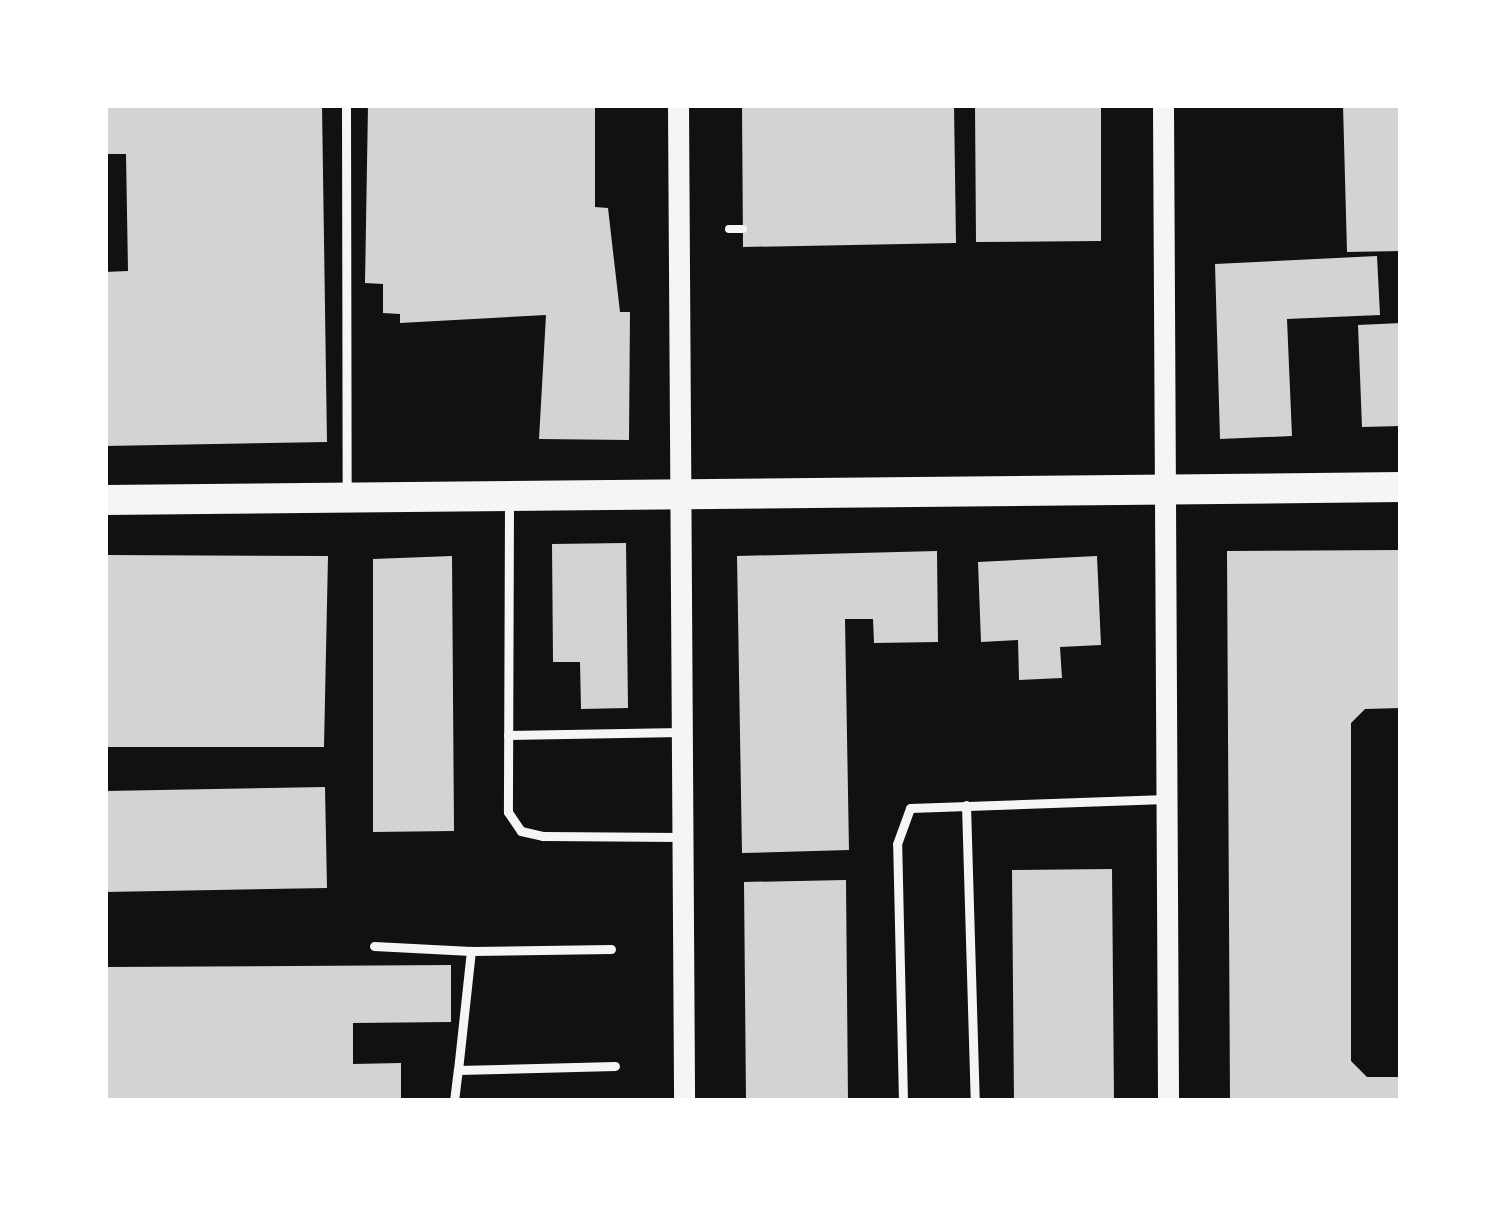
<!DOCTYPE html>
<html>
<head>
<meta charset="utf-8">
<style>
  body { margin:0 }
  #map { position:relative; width:1506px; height:1206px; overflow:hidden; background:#111; font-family:"Noto Sans",sans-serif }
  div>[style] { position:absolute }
  .building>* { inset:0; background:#d3d3d3 }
  .path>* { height:8px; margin:-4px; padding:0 4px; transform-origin:4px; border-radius:4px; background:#f5f5f5 }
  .service>* { height:9px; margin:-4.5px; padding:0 4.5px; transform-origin:4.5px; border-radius:4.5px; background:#f5f5f5 }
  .tertiary>* { height:21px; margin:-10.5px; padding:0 10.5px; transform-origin:10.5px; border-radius:10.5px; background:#f5f5f5 }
  .primary>* { height:30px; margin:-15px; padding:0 15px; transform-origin:15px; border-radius:15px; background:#f5f5f5 }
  span { translate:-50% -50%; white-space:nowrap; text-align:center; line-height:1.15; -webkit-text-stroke:9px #fff; paint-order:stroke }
  .frame { position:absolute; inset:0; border:108px solid #fff; pointer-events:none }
</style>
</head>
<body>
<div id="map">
  <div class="building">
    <i style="clip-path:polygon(105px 105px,322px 105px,327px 442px,105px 446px,105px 272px,128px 271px,126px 154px,105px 154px)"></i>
    <i style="clip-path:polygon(368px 105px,595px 105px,595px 207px,608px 208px,620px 312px,630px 312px,629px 440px,539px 439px,546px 315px,400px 323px,400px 314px,383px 313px,383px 284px,365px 283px)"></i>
    <i style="clip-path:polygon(742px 105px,954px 105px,956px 243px,743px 247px)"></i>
    <i style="clip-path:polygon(975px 105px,1101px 105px,1101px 241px,976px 242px)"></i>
    <i style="clip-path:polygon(1343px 105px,1401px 105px,1401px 251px,1347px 252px)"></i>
    <i style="clip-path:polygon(1377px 256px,1380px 315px,1287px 319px,1292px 436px,1220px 439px,1215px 264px)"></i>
    <i style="clip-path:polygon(1401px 323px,1401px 426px,1362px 427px,1358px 325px)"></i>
    <i style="clip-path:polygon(626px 543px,628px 708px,581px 709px,580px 662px,553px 662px,552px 544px)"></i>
    <i style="clip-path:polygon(1401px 550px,1401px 708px,1365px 709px,1351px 723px,1351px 1061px,1367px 1077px,1401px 1077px,1401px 1101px,1230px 1101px,1227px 551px)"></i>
    <i style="clip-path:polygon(937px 551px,938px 642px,874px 643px,873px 619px,845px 619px,849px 850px,742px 853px,737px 556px)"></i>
    <i style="clip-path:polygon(105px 555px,328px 556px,324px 747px,105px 747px)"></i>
    <i style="clip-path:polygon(452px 556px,454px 831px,373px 832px,373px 559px)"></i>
    <i style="clip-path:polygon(1097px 556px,1101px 645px,1060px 647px,1062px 678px,1019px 680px,1018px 640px,981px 642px,978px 562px)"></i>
    <i style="clip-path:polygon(325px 787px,327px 888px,105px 892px,105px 791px)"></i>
    <i style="clip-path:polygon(1112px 869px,1114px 1101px,1014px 1101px,1012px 870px)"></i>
    <i style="clip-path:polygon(846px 880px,848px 1101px,746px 1101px,744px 882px)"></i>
    <i style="clip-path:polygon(451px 965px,451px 1022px,353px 1023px,353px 1064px,401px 1063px,401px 1101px,105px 1101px,105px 967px)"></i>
  </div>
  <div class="path">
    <i style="left:729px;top:229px;width:14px"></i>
  </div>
  <div class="service">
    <i style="left:346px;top:105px;width:385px;rotate:89.9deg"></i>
    <i style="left:509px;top:504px;width:308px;rotate:90.2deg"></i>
    <i style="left:508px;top:812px;width:23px;rotate:56deg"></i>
    <i style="left:521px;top:831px;width:23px;rotate:13deg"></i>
    <i style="left:543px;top:836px;width:138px;rotate:0.4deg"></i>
    <i style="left:508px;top:735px;width:173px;rotate:-1deg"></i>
    <i style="left:966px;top:805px;width:296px;rotate:88.3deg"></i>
    <i style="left:374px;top:946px;width:97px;rotate:3deg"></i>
    <i style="left:458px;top:1070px;width:120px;rotate:-83.8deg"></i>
    <i style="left:471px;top:951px;width:140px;rotate:-0.8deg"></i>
    <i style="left:454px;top:1101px;width:31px;rotate:-83deg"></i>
    <i style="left:458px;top:1070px;width:157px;rotate:-1.5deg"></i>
    <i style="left:903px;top:1101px;width:257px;rotate:-91.3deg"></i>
    <i style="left:897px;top:844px;width:38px;rotate:-70deg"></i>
    <i style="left:910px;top:808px;width:256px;rotate:-2deg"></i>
  </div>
  <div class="tertiary">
    <i style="left:678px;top:105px;width:996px;rotate:89.65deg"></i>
    <i style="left:1163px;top:105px;width:996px;rotate:89.71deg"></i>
  </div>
  <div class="primary">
    <i style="left:105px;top:500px;width:1296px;rotate:-0.57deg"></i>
  </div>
  <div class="frame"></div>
</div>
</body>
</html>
